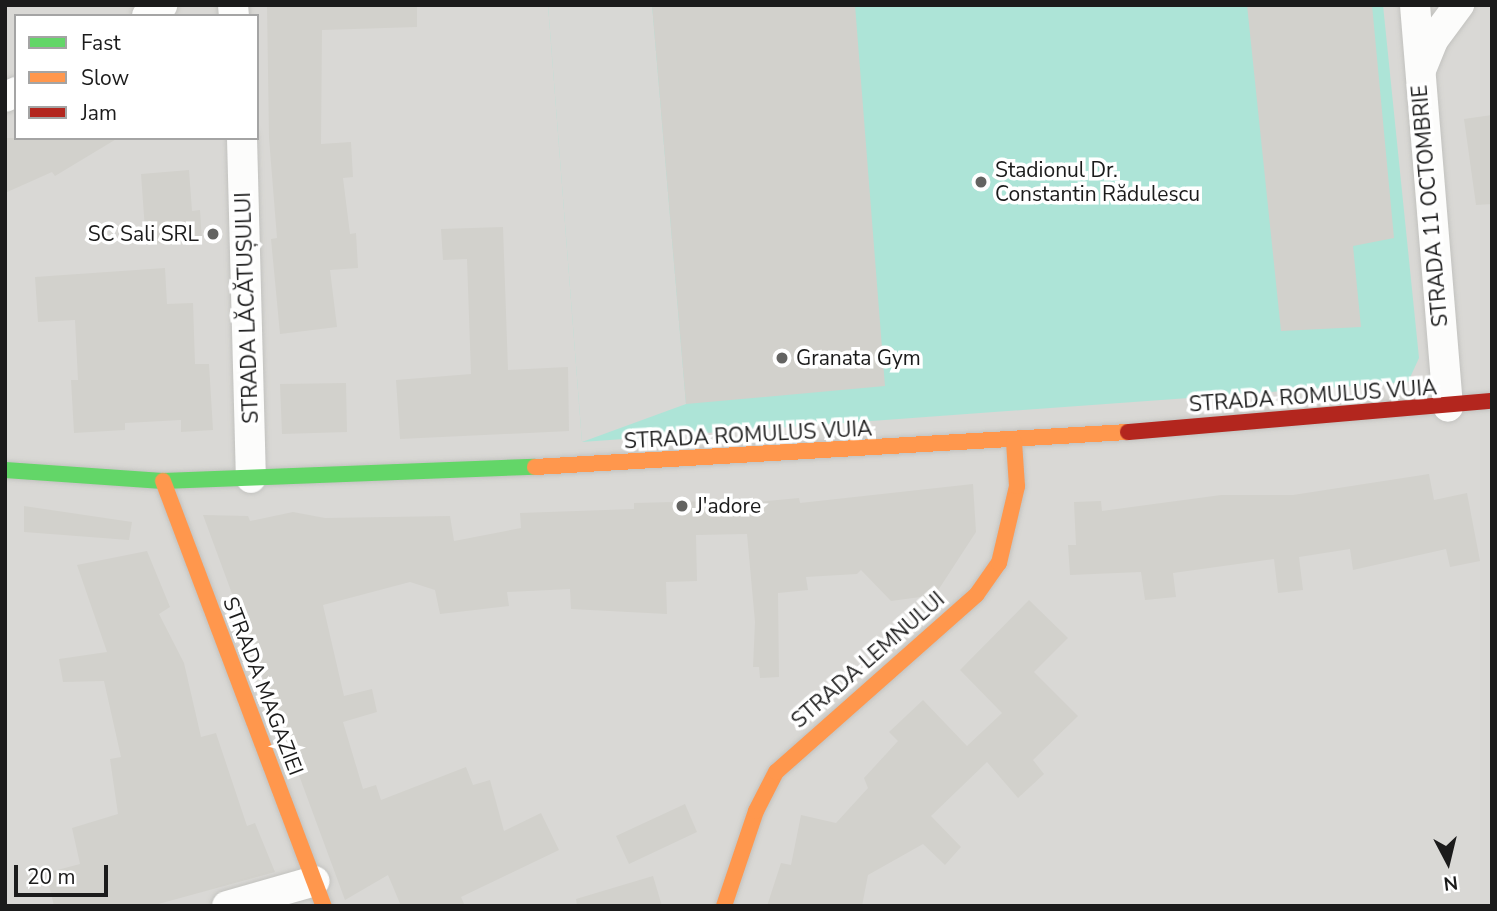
<!DOCTYPE html>
<html>
<head>
<meta charset="utf-8">
<style>
  body { margin:0 }
  #map { position:relative; width:1497px; height:911px; overflow:hidden; background:#eae9e3; font-family:"Nunito Sans",sans-serif }
  div>[style] { position:absolute }
  .residential>* { inset:0; background:#d9d8d5 }
  .pitch>* { inset:0; background:#ade4d7 }
  .parking>* { inset:0; background:#d8d8d5 }
  .building>* { inset:0; background:#d2d1cc }
  .roads { filter:drop-shadow(0 0 2px #c2c2bf) drop-shadow(0 0 2px #c2c2bf) }
  .street>* { height:30px; margin:-15px; padding:0 15px; transform-origin:15px; border-radius:15px; background:#fcfcfb }
  .fast>* { height:16px; margin:-8px; padding:0 8px; transform-origin:8px; border-radius:8px; background:#63d668 }
  .slow>* { height:16px; margin:-8px; padding:0 8px; transform-origin:8px; border-radius:8px; background:#ff974d }
  .jam>* { height:16px; margin:-8px; padding:0 8px; transform-origin:8px; border-radius:8px; background:#b3261e }
  .dots>* { width:19px; height:19px; translate:-50% -50%; box-sizing:border-box; border:4px solid #fff; border-radius:50% }
  span { translate:-50% -50%; white-space:nowrap; text-align:center; line-height:1.15; -webkit-text-stroke:7px #fff; paint-order:stroke }
  .poi-label { font-size:21px; color:#1b1b1b }
  .left { translate:0 -50%; text-align:left }
  .right { translate:-100% -50%; text-align:right }
  .street-label { font-size:21px; color:#1b1b1b }
  .frame { position:absolute; inset:0; border:7px solid #1b1b1b; pointer-events:none }
  .legend { position:absolute; left:14px; top:14px; width:245px; height:126px; box-sizing:border-box; background:#fff; border:2px solid #a4a4a4; margin:0; padding:9px 12px; list-style:none; font-size:21px; color:#1b1b1b }
  .legend li { display:flex; align-items:center; gap:14px; height:35px }
  .legend b { width:35px; border:2px solid #a4a4a4 }
  .north { position:absolute; left:1413px; top:827px; width:70px; height:70px; -webkit-text-stroke:5px #fff; paint-order:stroke; rotate:173deg; font-size:19px; font-weight:700; line-height:28px; text-align:center; color:#1b1b1b }
  .north::after { content:''; display:block; margin:auto; width:24px; height:32px; background:#1b1b1b; clip-path:polygon(50% 0,100% 100%,50% 72%,0 100%) }
  .scale { position:absolute; left:14px; top:865px; width:94px; height:32px; box-sizing:border-box; border:4px solid #1b1b1b; border-top:0; padding-left:9px; font-size:21px; line-height:24px; white-space:nowrap; color:#1b1b1b; -webkit-text-stroke:5px #fff; paint-order:stroke }
</style>
</head>
<body>
<div id="map">
  <div class="residential">
    <i style="clip-path:polygon(evenodd,5px 5px,1492px 5px,1492px 906px,5px 906px,5px 5px,16px 16px,257px 16px,257px 138px,16px 138px,16px 16px)"></i>
  </div>
  <div class="pitch">
    <i style="clip-path:polygon(548px 5px,1383px 5px,1419px 358px,1408px 382px,582px 442px)"></i>
  </div>
  <div class="parking">
    <i style="clip-path:polygon(548px 5px,652px 5px,686px 404px,582px 442px)"></i>
  </div>
  <div class="building">
    <i style="clip-path:polygon(267px 5px,417px 5px,417px 27px,322px 30px,321px 144px,351px 142px,353px 177px,343px 178px,350px 234px,356px 233px,358px 268px,330px 270px,337px 327px,280px 334px,271px 239px,277px 238px,269px 138px)"></i>
    <i style="clip-path:polygon(652px 5px,855px 5px,885px 386px,686px 404px)"></i>
    <i style="clip-path:polygon(1247px 5px,1372px 5px,1394px 238px,1353px 246px,1361px 327px,1281px 331px)"></i>
    <i style="clip-path:polygon(1492px 115px,1492px 204px,1476px 205px,1464px 119px)"></i>
    <i style="clip-path:polygon(5px 138px,118px 138px,55px 176px,52px 172px,5px 193px)"></i>
    <i style="clip-path:polygon(189px 170px,192px 211px,200px 210px,202px 241px,146px 244px,141px 174px)"></i>
    <i style="clip-path:polygon(503px 227px,508px 370px,568px 367px,569px 431px,400px 439px,396px 380px,471px 374px,467px 259px,443px 260px,441px 229px)"></i>
    <i style="clip-path:polygon(165px 268px,167px 304px,193px 303px,195px 364px,209px 364px,213px 430px,181px 432px,181px 420px,125px 423px,125px 430px,74px 433px,71px 380px,78px 380px,75px 320px,38px 322px,35px 277px)"></i>
    <i style="clip-path:polygon(346px 383px,347px 432px,282px 434px,280px 384px)"></i>
    <i style="clip-path:polygon(1429px 474px,1434px 500px,1467px 493px,1480px 561px,1450px 567px,1446px 549px,1353px 570px,1350px 549px,1299px 557px,1303px 590px,1278px 593px,1274px 559px,1173px 573px,1176px 597px,1145px 600px,1141px 572px,1070px 575px,1068px 545px,1076px 545px,1074px 502px,1101px 501px,1102px 511px,1221px 495px,1293px 495px)"></i>
    <i style="clip-path:polygon(973px 484px,976px 532px,935px 595px,891px 601px,861px 570px,857px 574px,806px 577px,808px 590px,778px 593px,779px 677px,760px 678px,759px 667px,753px 667px,755px 622px,747px 534px,696px 535px,697px 581px,666px 582px,667px 614px,571px 609px,570px 589px,507px 592px,509px 606px,440px 614px,435px 590px,410px 582px,323px 605px,344px 696px,372px 689px,377px 712px,343px 722px,363px 789px,376px 785px,381px 800px,466px 767px,473px 785px,490px 780px,504px 831px,541px 813px,559px 850px,461px 897px,465px 906px,401px 906px,388px 875px,345px 900px,203px 515px,248px 516px,250px 521px,293px 512px,325px 518px,450px 516px,454px 541px,521px 528px,520px 513px,634px 509px,634px 503px,714px 501px,714px 506px,799px 498px,800px 503px)"></i>
    <i style="clip-path:polygon(24px 506px,132px 522px,129px 540px,24px 532px)"></i>
    <i style="clip-path:polygon(147px 551px,170px 607px,159px 614px,184px 663px,201px 737px,216px 733px,247px 826px,255px 823px,275px 872px,151px 906px,54px 906px,46px 873px,80px 864px,72px 828px,118px 814px,110px 759px,121px 757px,104px 681px,63px 682px,59px 659px,107px 652px,77px 565px)"></i>
    <i style="clip-path:polygon(1029px 600px,1068px 638px,1034px 672px,1078px 716px,1033px 760px,1044px 774px,1018px 798px,987px 762px,931px 816px,961px 847px,945px 865px,923px 844px,868px 875px,862px 906px,767px 906px,781px 863px,791px 865px,801px 815px,836px 823px,868px 788px,864px 778px,898px 741px,889px 732px,923px 700px,967px 746px,1002px 713px,960px 670px)"></i>
    <i style="clip-path:polygon(685px 804px,697px 832px,629px 864px,616px 836px)"></i>
    <i style="clip-path:polygon(653px 876px,662px 906px,577px 906px,576px 899px)"></i>
  </div>
  <div class="roads">
    <div class="street">
      <i style="left:233px;top:5px;width:11px;rotate:85deg"></i>
      <i style="left:1415px;top:5px;width:403px;rotate:85.3deg"></i>
      <i style="left:147px;top:16px;width:19px;rotate:-36deg"></i>
      <i style="left:1421px;top:70px;width:32px;rotate:-68deg"></i>
      <i style="left:1433px;top:40px;width:44px;rotate:-53.4deg"></i>
      <i style="left:5px;top:97px;width:12px;rotate:-24deg"></i>
      <i style="left:242px;top:138px;width:340px;rotate:88.5deg"></i>
      <i style="left:227px;top:906px;width:91px;rotate:-15.9deg"></i>
    </div>
    <div class="fast">
      <i style="left:5px;top:470px;width:158px;rotate:4deg"></i>
      <i style="left:163px;top:481px;width:372px;rotate:-2.2deg"></i>
    </div>
    <div class="slow">
      <i style="left:535px;top:467px;width:594px;rotate:-3.38deg"></i>
      <i style="left:163px;top:481px;width:454px;rotate:69.3deg"></i>
      <i style="left:724px;top:906px;width:100px;rotate:-71.4deg"></i>
      <i style="left:756px;top:811px;width:44px;rotate:-62.9deg"></i>
      <i style="left:776px;top:772px;width:268px;rotate:-41.5deg"></i>
      <i style="left:977px;top:594px;width:38px;rotate:-55deg"></i>
      <i style="left:999px;top:563px;width:79px;rotate:-76.8deg"></i>
      <i style="left:1017px;top:486px;width:44px;rotate:-93.9deg"></i>
    </div>
    <div class="jam">
      <i style="left:1128px;top:432px;width:365px;rotate:-4.9deg"></i>
    </div>
  </div>
  <div class="dots">
    <i style="left:981px;top:182px;background:#636361"></i>
    <i style="left:213px;top:234px;background:#636361"></i>
    <i style="left:782px;top:358px;background:#636361"></i>
    <i style="left:682px;top:506px;background:#636361"></i>
  </div>
  <div class="poi-label">
    <span class="left" style="left:995px;top:182px">Stadionul Dr.<br>Constantin Rădulescu</span>
    <span class="right" style="left:199px;top:234px">SC Sali SRL</span>
    <span class="left" style="left:796px;top:358px">Granata Gym</span>
    <span class="left" style="left:696px;top:506px">J'adore</span>
  </div>
  <div class="street-label">
    <span style="left:1430px;top:206px;rotate:-95deg">STRADA 11 OCTOMBRIE</span>
    <span style="left:247px;top:308px;rotate:-92deg">STRADA LĂCĂTUȘULUI</span>
    <span style="left:1313px;top:396px;rotate:-4deg">STRADA ROMULUS VUIA</span>
    <span style="left:748px;top:435px;rotate:-3deg">STRADA ROMULUS VUIA</span>
    <span style="left:868px;top:660px;rotate:-41deg">STRADA LEMNULUI</span>
    <span style="left:263px;top:686px;rotate:69deg">STRADA MAGAZIEI</span>
  </div>
  <div class="frame"></div>
  <ul class="legend">
  <li><b style="height:9px;background:#63d668"></b>Fast</li>
  <li><b style="height:9px;background:#ff974d"></b>Slow</li>
  <li><b style="height:9px;background:#b3261e"></b>Jam</li>
  </ul>
  <div class="north">N</div>
  <div class="scale">20 m</div>
</div>
</body>
</html>
